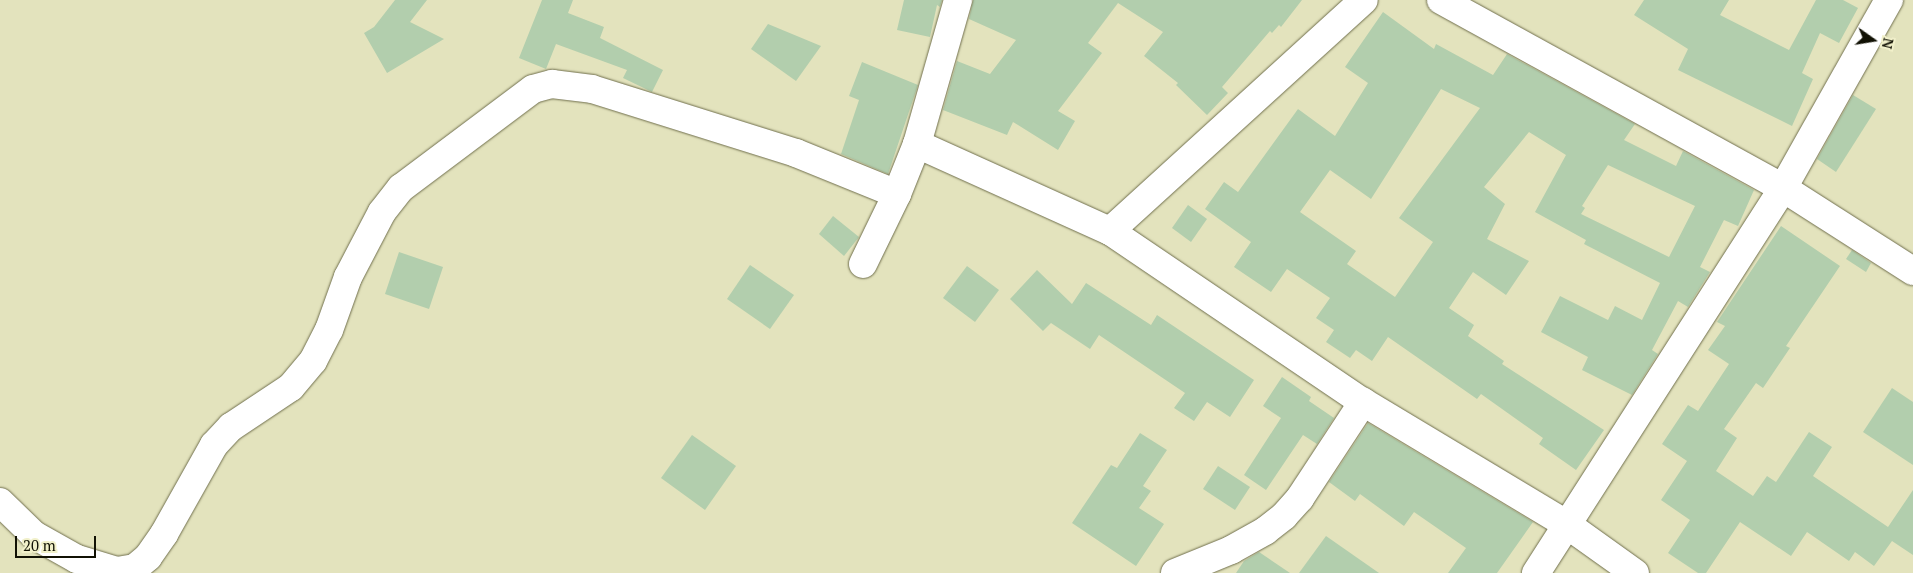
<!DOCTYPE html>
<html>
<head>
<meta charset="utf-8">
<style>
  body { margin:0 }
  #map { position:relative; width:1913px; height:573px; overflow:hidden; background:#e3e3bd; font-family:"PT Serif",serif }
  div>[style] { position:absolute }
  .building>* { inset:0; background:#b2cead }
  .roads { filter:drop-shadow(0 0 1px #706f4d) drop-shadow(0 0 1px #706f4d) }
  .minor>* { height:28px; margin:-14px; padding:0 14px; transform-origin:14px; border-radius:14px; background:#fff }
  span { translate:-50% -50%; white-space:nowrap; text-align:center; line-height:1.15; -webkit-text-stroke:5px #f1f0ca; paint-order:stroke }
  .north { position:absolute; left:1848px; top:15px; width:50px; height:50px; -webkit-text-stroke:4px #f1f0ca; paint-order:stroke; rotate:103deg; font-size:14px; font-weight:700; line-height:20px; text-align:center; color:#111104 }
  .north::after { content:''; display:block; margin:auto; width:18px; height:22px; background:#111104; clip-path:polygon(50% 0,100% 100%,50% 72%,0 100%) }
  .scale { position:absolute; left:15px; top:536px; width:81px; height:22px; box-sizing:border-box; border:2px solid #111104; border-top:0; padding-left:6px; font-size:15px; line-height:18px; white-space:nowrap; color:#111104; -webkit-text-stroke:4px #f1f0ca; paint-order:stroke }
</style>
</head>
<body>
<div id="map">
  <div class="building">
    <i style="clip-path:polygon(395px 0,427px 0,410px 22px,444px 39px,387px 73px,364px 33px,374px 27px)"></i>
    <i style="clip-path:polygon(542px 0,573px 0,568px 13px,604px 27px,600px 38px,663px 70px,652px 92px,623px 78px,627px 70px,556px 44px,546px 69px,519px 58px)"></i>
    <i style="clip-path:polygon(904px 0,942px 0,940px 7px,937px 5px,930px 37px,897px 30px)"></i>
    <i style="clip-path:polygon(973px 0,1302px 0,1281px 27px,1279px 25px,1272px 33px,1270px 31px,1222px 87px,1228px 93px,1207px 115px,1176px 85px,1178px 83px,1144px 56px,1163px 32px,1118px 3px,1088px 43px,1102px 53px,1058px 111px,1075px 121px,1058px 150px,1013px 122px,1007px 135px,943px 110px,957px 61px,990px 74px,1016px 40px,969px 19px)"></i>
    <i style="clip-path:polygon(1644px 0,1729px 0,1720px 15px,1789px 50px,1816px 0,1843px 0,1858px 8px,1839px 43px,1820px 33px,1802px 73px,1813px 79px,1792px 126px,1678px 70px,1688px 49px,1634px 15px)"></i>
    <i style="clip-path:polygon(evenodd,1383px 12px,1434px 49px,1436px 44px,1493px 75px,1507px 54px,1635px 124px,1624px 140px,1676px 166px,1683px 151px,1754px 190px,1738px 226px,1724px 220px,1700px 267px,1710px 272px,1688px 307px,1678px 301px,1652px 350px,1658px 354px,1632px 395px,1582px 370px,1588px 357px,1541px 332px,1560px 296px,1608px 320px,1615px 306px,1642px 320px,1660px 283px,1584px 244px,1586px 240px,1535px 212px,1566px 155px,1529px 132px,1484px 187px,1505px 204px,1487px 239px,1529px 261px,1506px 295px,1473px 272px,1449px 308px,1474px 325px,1468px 336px,1504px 361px,1502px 364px,1604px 430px,1576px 470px,1539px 444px,1543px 438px,1481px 394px,1477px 399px,1388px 337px,1372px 361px,1356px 350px,1350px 358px,1326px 342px,1334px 330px,1316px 318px,1330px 298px,1287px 269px,1271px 292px,1234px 267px,1251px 242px,1205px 209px,1224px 182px,1238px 192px,1298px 109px,1335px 136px,1368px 83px,1345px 67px,1383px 12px,1441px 89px,1480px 108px,1399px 218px,1433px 242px,1395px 297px,1347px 264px,1356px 251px,1300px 212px,1330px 170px,1371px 199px,1441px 89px,1383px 12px,1608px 165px,1695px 206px,1669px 257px,1581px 214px,1585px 208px,1582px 206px,1608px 165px)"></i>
    <i style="clip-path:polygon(768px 24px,821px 46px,796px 81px,751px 49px)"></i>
    <i style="clip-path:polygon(862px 62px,918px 85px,888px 174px,841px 154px,859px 100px,849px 96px)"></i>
    <i style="clip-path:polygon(1853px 95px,1876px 109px,1836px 172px,1817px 159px)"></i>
    <i style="clip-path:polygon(1188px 205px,1207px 219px,1191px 242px,1172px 228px)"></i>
    <i style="clip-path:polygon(833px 216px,859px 237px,844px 256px,819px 234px)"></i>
    <i style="clip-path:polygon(1781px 226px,1840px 266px,1786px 346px,1790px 348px,1763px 388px,1756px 383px,1724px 429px,1737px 438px,1716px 471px,1753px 496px,1767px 476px,1776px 482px,1809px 432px,1832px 447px,1813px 476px,1888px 527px,1913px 490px,1913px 555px,1892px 541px,1874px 566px,1855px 552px,1849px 561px,1807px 532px,1791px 556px,1740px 522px,1706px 573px,1698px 573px,1668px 553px,1690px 520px,1661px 500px,1687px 461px,1662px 444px,1688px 405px,1698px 411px,1729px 364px,1708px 350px,1725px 326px,1717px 322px)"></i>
    <i style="clip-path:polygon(1852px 250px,1871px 263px,1866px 272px,1846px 259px)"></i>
    <i style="clip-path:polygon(399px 252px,443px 267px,429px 309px,385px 294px)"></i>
    <i style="clip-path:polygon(750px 265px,794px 295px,770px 329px,727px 299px)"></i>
    <i style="clip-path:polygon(967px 266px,999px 290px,975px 322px,943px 298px)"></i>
    <i style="clip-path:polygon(1037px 270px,1072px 304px,1086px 283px,1151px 325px,1157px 315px,1254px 380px,1230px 417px,1207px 402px,1194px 421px,1174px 408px,1185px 393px,1099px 335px,1090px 349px,1051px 323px,1043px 331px,1010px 299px)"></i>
    <i style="clip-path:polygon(1282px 377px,1311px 397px,1309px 401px,1334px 418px,1317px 444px,1303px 435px,1266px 490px,1244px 475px,1281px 418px,1263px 406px)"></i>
    <i style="clip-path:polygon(1892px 388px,1913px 402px,1913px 465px,1863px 432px)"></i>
    <i style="clip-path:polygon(1368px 423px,1533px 522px,1497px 573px,1448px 573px,1466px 548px,1414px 512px,1404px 526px,1360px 494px,1355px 501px,1329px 482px)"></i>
    <i style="clip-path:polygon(1140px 433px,1167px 450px,1143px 486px,1151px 491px,1139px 508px,1164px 524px,1136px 566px,1072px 523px,1111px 465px,1117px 468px)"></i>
    <i style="clip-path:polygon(692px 435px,736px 466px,705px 510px,661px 478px)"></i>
    <i style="clip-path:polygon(1218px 466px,1250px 487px,1235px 510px,1203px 489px)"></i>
    <i style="clip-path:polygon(1326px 536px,1379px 573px,1299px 573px)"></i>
    <i style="clip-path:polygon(1259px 552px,1290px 573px,1236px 573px,1244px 561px)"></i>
  </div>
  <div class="roads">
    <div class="minor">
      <i style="left:1441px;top:0;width:390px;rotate:28.8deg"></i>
      <i style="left:1783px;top:188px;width:154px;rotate:32.6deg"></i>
      <i style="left:917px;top:144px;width:212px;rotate:24.3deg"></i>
      <i style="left:1110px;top:231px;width:305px;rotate:34.1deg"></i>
      <i style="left:1363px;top:402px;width:240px;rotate:31deg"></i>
      <i style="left:1569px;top:526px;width:81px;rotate:35.5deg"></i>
      <i style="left:1110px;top:231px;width:343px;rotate:-42.3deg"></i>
      <i style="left:863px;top:264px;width:78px;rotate:-64.1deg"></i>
      <i style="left:897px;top:194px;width:54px;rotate:-68.2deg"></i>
      <i style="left:917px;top:144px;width:150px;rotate:-74.1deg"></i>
      <i style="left:0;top:502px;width:47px;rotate:44.1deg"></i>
      <i style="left:34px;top:535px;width:49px;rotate:29.2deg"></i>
      <i style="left:77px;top:559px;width:42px;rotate:16.7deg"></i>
      <i style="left:117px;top:571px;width:18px;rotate:-9deg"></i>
      <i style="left:135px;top:568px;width:17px;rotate:-40deg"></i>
      <i style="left:148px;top:557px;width:28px;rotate:-55deg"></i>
      <i style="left:164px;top:534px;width:102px;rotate:-60.7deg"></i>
      <i style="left:214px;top:445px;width:25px;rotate:-47deg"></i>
      <i style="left:231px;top:427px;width:72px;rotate:-33.7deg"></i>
      <i style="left:291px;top:387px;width:34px;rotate:-50deg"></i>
      <i style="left:313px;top:361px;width:35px;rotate:-63deg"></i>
      <i style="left:329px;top:330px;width:56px;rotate:-70.3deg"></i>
      <i style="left:348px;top:277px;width:73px;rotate:-62.4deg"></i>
      <i style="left:382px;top:212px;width:31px;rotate:-52deg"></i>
      <i style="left:401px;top:188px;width:165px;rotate:-36.9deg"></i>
      <i style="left:533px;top:89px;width:20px;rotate:-15deg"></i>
      <i style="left:552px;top:84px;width:40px;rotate:7.1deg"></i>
      <i style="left:592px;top:89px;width:214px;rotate:17.4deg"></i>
      <i style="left:796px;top:153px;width:109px;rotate:22.1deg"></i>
      <i style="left:1175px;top:573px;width:61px;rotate:-22.3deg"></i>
      <i style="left:1231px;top:550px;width:39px;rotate:-29deg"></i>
      <i style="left:1265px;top:531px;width:24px;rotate:-38deg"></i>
      <i style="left:1284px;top:516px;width:24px;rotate:-48deg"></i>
      <i style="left:1300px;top:498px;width:115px;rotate:-56.7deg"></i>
      <i style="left:1536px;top:573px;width:457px;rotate:-57.3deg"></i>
      <i style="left:1783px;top:188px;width:216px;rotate:-60.6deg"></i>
    </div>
  </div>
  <div class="north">N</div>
  <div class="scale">20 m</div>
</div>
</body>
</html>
